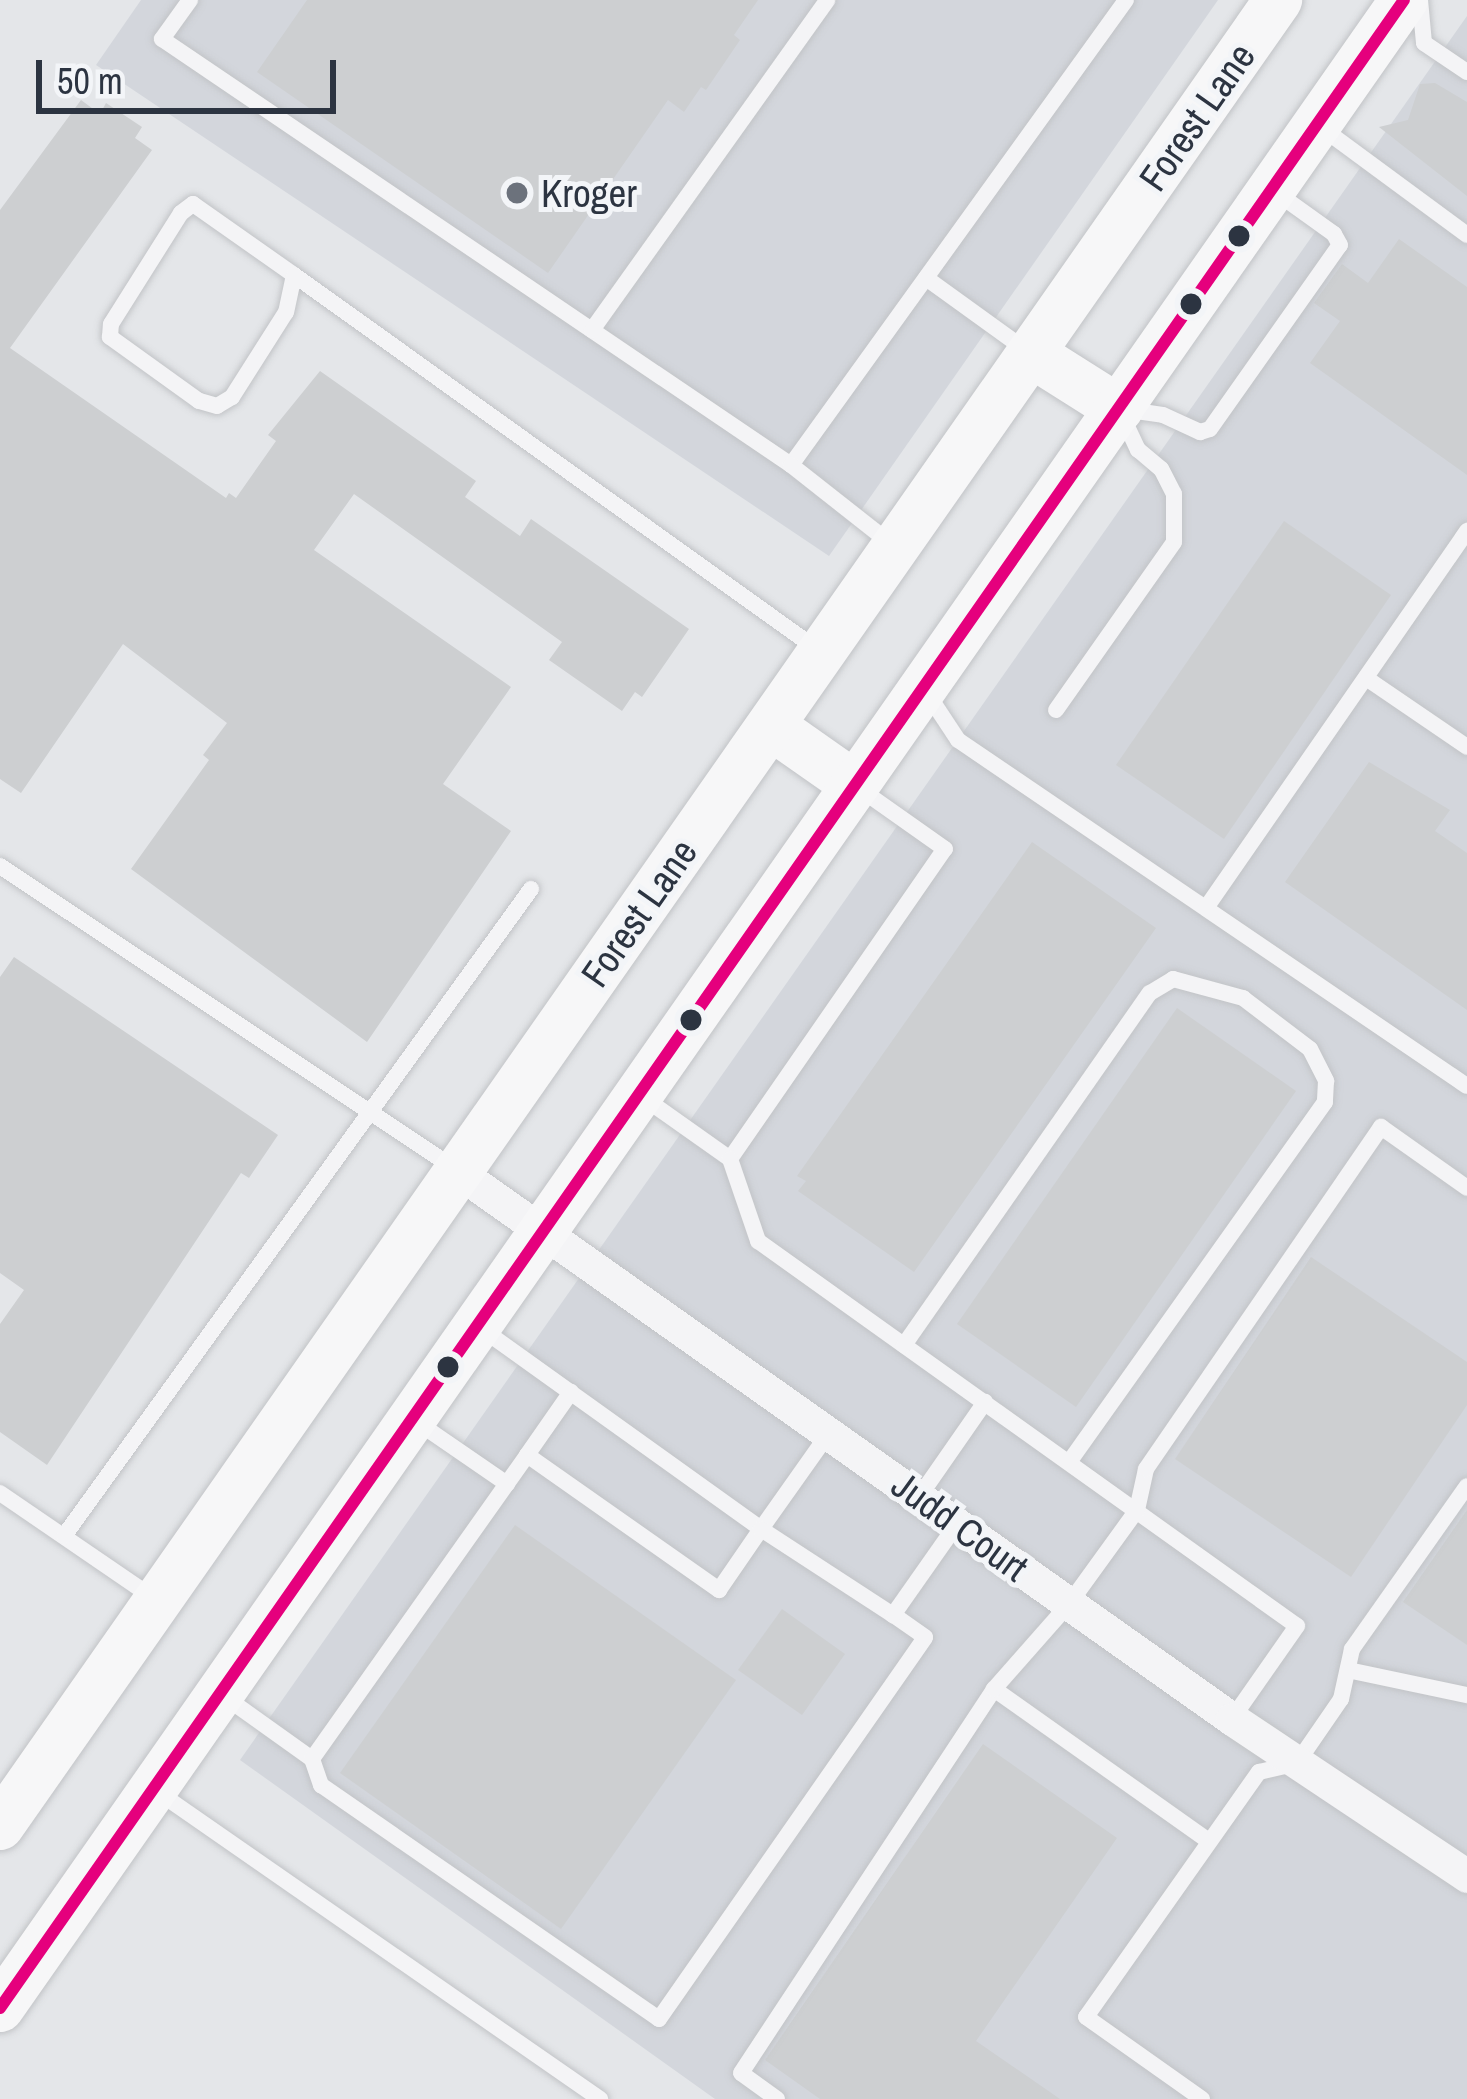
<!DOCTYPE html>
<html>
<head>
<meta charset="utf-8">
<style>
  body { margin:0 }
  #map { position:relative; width:1467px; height:2099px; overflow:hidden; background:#e4e6e9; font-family:"Archivo Narrow",sans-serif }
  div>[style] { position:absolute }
  .built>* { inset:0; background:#d3d6dc }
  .building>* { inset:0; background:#cdcfd1 }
  .roads { filter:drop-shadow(0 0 3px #c2c4c7) drop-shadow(0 0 3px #c2c4c7) }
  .lane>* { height:16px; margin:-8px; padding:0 8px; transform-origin:8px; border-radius:8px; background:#f4f4f6 }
  .street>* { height:33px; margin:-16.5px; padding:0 16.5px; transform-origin:16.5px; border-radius:16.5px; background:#f4f4f6 }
  .secondary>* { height:48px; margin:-24px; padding:0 24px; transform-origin:24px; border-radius:24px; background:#f7f7f8 }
  .bus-1>* { height:12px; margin:-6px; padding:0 6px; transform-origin:6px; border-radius:6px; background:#e5007d }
  .dots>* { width:33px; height:33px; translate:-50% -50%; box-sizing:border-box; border:6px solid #f3f5f8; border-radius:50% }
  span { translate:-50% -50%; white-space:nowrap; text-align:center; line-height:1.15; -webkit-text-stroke:10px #f3f5f8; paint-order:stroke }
  .street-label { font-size:39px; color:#2c3441 }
  .poi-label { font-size:39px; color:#2c3441 }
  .left { translate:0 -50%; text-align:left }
  .scale { position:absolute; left:36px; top:60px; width:300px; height:54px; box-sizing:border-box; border:6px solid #2c3441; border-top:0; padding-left:15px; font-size:36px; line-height:42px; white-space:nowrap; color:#2c3441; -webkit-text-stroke:9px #f3f5f8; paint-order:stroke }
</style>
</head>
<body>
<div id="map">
  <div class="built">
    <i style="clip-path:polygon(141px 0,1218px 0,829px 556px,96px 65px)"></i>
    <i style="clip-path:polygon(1467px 16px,1467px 2099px,715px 2099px,240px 1760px)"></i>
  </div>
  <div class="building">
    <i style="clip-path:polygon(307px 0,758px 0,734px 35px,740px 40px,706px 90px,701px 87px,684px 112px,668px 100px,548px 273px,257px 72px)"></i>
    <i style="clip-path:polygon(1435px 83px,1467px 102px,1467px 196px,1379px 127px,1408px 120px,1420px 84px)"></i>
    <i style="clip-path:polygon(81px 100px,100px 114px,106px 103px,142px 127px,135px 138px,152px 150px,10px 348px,226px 498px,229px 493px,236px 498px,276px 441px,268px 435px,320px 371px,476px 481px,465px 497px,520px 536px,531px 519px,689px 629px,642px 697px,635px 692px,622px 711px,549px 660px,562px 642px,354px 494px,314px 550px,511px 687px,443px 784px,511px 831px,367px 1042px,131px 869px,209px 760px,203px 755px,227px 723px,123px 644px,21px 793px,0 779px,0 210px)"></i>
    <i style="clip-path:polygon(1399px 239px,1467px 287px,1467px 475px,1310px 363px,1340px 321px,1314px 303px,1342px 264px,1368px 283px)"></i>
    <i style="clip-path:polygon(1284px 521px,1391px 595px,1224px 839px,1116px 765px)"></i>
    <i style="clip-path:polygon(1369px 762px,1450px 810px,1435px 831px,1467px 853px,1467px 1010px,1285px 882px)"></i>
    <i style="clip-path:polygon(1032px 842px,1156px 928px,914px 1272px,798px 1191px,806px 1181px,797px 1176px)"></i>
    <i style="clip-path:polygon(14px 957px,278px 1135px,249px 1178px,241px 1173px,47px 1465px,0 1432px,0 1324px,24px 1290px,0 1273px,0 977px)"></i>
    <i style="clip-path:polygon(1177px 1008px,1296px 1091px,1076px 1407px,957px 1324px)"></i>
    <i style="clip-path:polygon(1311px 1257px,1467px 1362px,1467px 1405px,1351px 1577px,1175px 1459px)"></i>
    <i style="clip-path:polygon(1467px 1510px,1467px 1645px,1403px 1602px)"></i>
    <i style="clip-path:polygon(515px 1525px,736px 1680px,561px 1929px,340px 1773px)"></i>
    <i style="clip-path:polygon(782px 1609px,845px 1654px,802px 1715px,738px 1670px)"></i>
    <i style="clip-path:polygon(983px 1744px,1117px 1838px,976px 2041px,1060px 2099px,820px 2099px,765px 2060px)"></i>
  </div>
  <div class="roads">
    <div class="lane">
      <i style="left:190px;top:0;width:48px;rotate:125.7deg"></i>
      <i style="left:162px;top:39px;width:760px;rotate:34.11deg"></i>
      <i style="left:791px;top:465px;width:573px;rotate:-54.23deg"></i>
      <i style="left:1420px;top:0;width:43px;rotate:84.7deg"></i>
      <i style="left:1424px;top:43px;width:52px;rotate:34deg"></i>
      <i style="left:1322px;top:128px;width:180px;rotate:36.4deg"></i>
      <i style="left:193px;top:204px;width:123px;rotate:35.1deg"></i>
      <i style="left:294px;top:275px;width:38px;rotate:102deg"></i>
      <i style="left:286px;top:312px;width:101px;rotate:122.4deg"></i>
      <i style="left:232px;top:397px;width:17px;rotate:149deg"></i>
      <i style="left:217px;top:406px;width:19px;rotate:-164deg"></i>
      <i style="left:199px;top:401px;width:110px;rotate:-144.3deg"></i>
      <i style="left:110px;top:337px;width:13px;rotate:-86deg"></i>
      <i style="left:111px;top:324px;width:131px;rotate:-57.8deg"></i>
      <i style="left:181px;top:213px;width:15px;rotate:-37deg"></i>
      <i style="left:294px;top:275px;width:648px;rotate:35.58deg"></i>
      <i style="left:926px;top:278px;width:123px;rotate:35.8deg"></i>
      <i style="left:592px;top:330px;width:405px;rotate:-54.5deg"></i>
      <i style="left:1122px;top:409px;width:41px;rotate:8.3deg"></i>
      <i style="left:1163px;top:415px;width:41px;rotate:24.7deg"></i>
      <i style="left:1200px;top:432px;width:10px;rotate:-17deg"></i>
      <i style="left:1210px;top:429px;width:225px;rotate:-54.8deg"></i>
      <i style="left:1340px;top:245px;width:13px;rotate:-119deg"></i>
      <i style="left:1334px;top:234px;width:70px;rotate:-144.3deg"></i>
      <i style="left:791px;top:465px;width:126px;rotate:38.2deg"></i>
      <i style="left:1366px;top:678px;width:122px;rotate:34.3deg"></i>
      <i style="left:927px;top:693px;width:56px;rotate:56.6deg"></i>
      <i style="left:958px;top:740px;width:615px;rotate:34.21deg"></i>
      <i style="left:1056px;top:710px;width:205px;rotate:-54.9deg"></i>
      <i style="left:1174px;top:542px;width:48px;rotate:-90deg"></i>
      <i style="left:1174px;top:494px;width:28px;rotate:-117deg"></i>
      <i style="left:1161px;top:469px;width:30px;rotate:-140deg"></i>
      <i style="left:1138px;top:450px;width:38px;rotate:-115deg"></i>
      <i style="left:0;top:866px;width:549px;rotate:33.63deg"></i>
      <i style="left:1206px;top:908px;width:459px;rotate:-55.3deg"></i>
      <i style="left:644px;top:1098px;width:105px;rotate:35.3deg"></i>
      <i style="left:730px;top:1159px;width:377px;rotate:-55.3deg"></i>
      <i style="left:945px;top:849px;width:104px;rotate:-144.8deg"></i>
      <i style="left:730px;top:1159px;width:87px;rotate:71.1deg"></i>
      <i style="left:758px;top:1241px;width:662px;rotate:35.54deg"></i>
      <i style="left:1297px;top:1626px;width:113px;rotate:125deg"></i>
      <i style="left:482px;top:1329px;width:343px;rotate:35.6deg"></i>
      <i style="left:761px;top:1529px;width:118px;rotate:-54.7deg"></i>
      <i style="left:904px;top:1345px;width:429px;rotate:-55.1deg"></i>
      <i style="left:1150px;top:993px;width:27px;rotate:-31deg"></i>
      <i style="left:1173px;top:979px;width:73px;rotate:15.2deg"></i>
      <i style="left:1243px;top:998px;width:84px;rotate:37.3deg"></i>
      <i style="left:1310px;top:1049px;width:36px;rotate:63deg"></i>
      <i style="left:1326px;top:1081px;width:21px;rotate:93deg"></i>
      <i style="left:1325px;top:1102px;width:440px;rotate:125.4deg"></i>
      <i style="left:414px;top:1420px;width:113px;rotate:34.5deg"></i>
      <i style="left:527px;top:1455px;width:77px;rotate:-55.1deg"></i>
      <i style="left:0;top:1493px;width:184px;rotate:34.4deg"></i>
      <i style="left:919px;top:1497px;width:116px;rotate:-55.2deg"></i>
      <i style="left:64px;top:1536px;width:798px;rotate:-54.18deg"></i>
      <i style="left:1348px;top:1670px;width:122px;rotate:11.9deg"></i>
      <i style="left:994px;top:1689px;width:263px;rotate:35.3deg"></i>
      <i style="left:225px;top:1697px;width:107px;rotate:35.5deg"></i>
      <i style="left:312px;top:1759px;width:372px;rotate:-54.7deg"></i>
      <i style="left:527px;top:1455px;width:235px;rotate:35.1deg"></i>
      <i style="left:719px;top:1590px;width:74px;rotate:-55.5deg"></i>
      <i style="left:761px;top:1529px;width:158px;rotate:33.1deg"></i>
      <i style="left:312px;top:1759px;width:28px;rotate:71deg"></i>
      <i style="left:321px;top:1785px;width:411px;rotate:34.7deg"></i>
      <i style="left:659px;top:2019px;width:465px;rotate:-55.1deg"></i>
      <i style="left:925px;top:1637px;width:39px;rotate:-145deg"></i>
      <i style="left:893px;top:1615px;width:111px;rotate:-54.9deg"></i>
      <i style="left:155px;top:1790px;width:542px;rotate:34.78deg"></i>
      <i style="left:777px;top:2099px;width:44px;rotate:-144.2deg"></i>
      <i style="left:741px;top:2073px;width:460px;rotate:-56.6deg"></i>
      <i style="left:994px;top:1689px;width:113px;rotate:-48.6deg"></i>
      <i style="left:1069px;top:1604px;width:116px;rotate:-54.1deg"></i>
      <i style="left:1137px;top:1510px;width:42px;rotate:-77.6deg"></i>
      <i style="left:1146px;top:1469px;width:415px;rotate:-55.5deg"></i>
      <i style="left:1381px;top:1127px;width:105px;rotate:35.3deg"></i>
      <i style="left:1202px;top:2099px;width:142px;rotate:-144.7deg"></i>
      <i style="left:1086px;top:2017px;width:300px;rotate:-54.8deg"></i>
      <i style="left:1259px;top:1772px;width:39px;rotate:-13deg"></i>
      <i style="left:1297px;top:1763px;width:78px;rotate:-55.5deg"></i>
      <i style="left:1341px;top:1699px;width:51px;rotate:-77.6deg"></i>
      <i style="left:1352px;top:1649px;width:199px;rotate:-54.8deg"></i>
    </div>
    <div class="street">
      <i style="left:457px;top:1171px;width:949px;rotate:35.26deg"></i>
      <i style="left:1232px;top:1719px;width:283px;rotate:33.7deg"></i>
    </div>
    <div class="secondary">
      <i style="left:1032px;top:354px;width:103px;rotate:32.3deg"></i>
      <i style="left:771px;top:726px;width:103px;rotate:35.1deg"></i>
      <i style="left:0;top:1826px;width:2229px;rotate:-55.01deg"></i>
      <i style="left:0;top:2008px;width:2450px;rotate:-55.04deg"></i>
    </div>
  </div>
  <div class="bus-1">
    <i style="left:0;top:2008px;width:2450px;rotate:-55.04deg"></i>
  </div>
  <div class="dots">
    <i style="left:517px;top:193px;background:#6c727c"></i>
    <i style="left:1239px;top:236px;background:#2c3441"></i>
    <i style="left:1191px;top:304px;background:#2c3441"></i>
    <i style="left:691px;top:1020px;background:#2c3441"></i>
    <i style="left:448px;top:1367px;background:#2c3441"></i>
  </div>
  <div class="street-label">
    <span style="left:1197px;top:117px;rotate:-55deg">Forest Lane</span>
    <span style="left:639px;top:913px;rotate:-55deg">Forest Lane</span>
    <span style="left:960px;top:1526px;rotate:36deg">Judd Court</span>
  </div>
  <div class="poi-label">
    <span class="left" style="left:541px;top:193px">Kroger</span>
  </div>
  <div class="scale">50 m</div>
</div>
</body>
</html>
